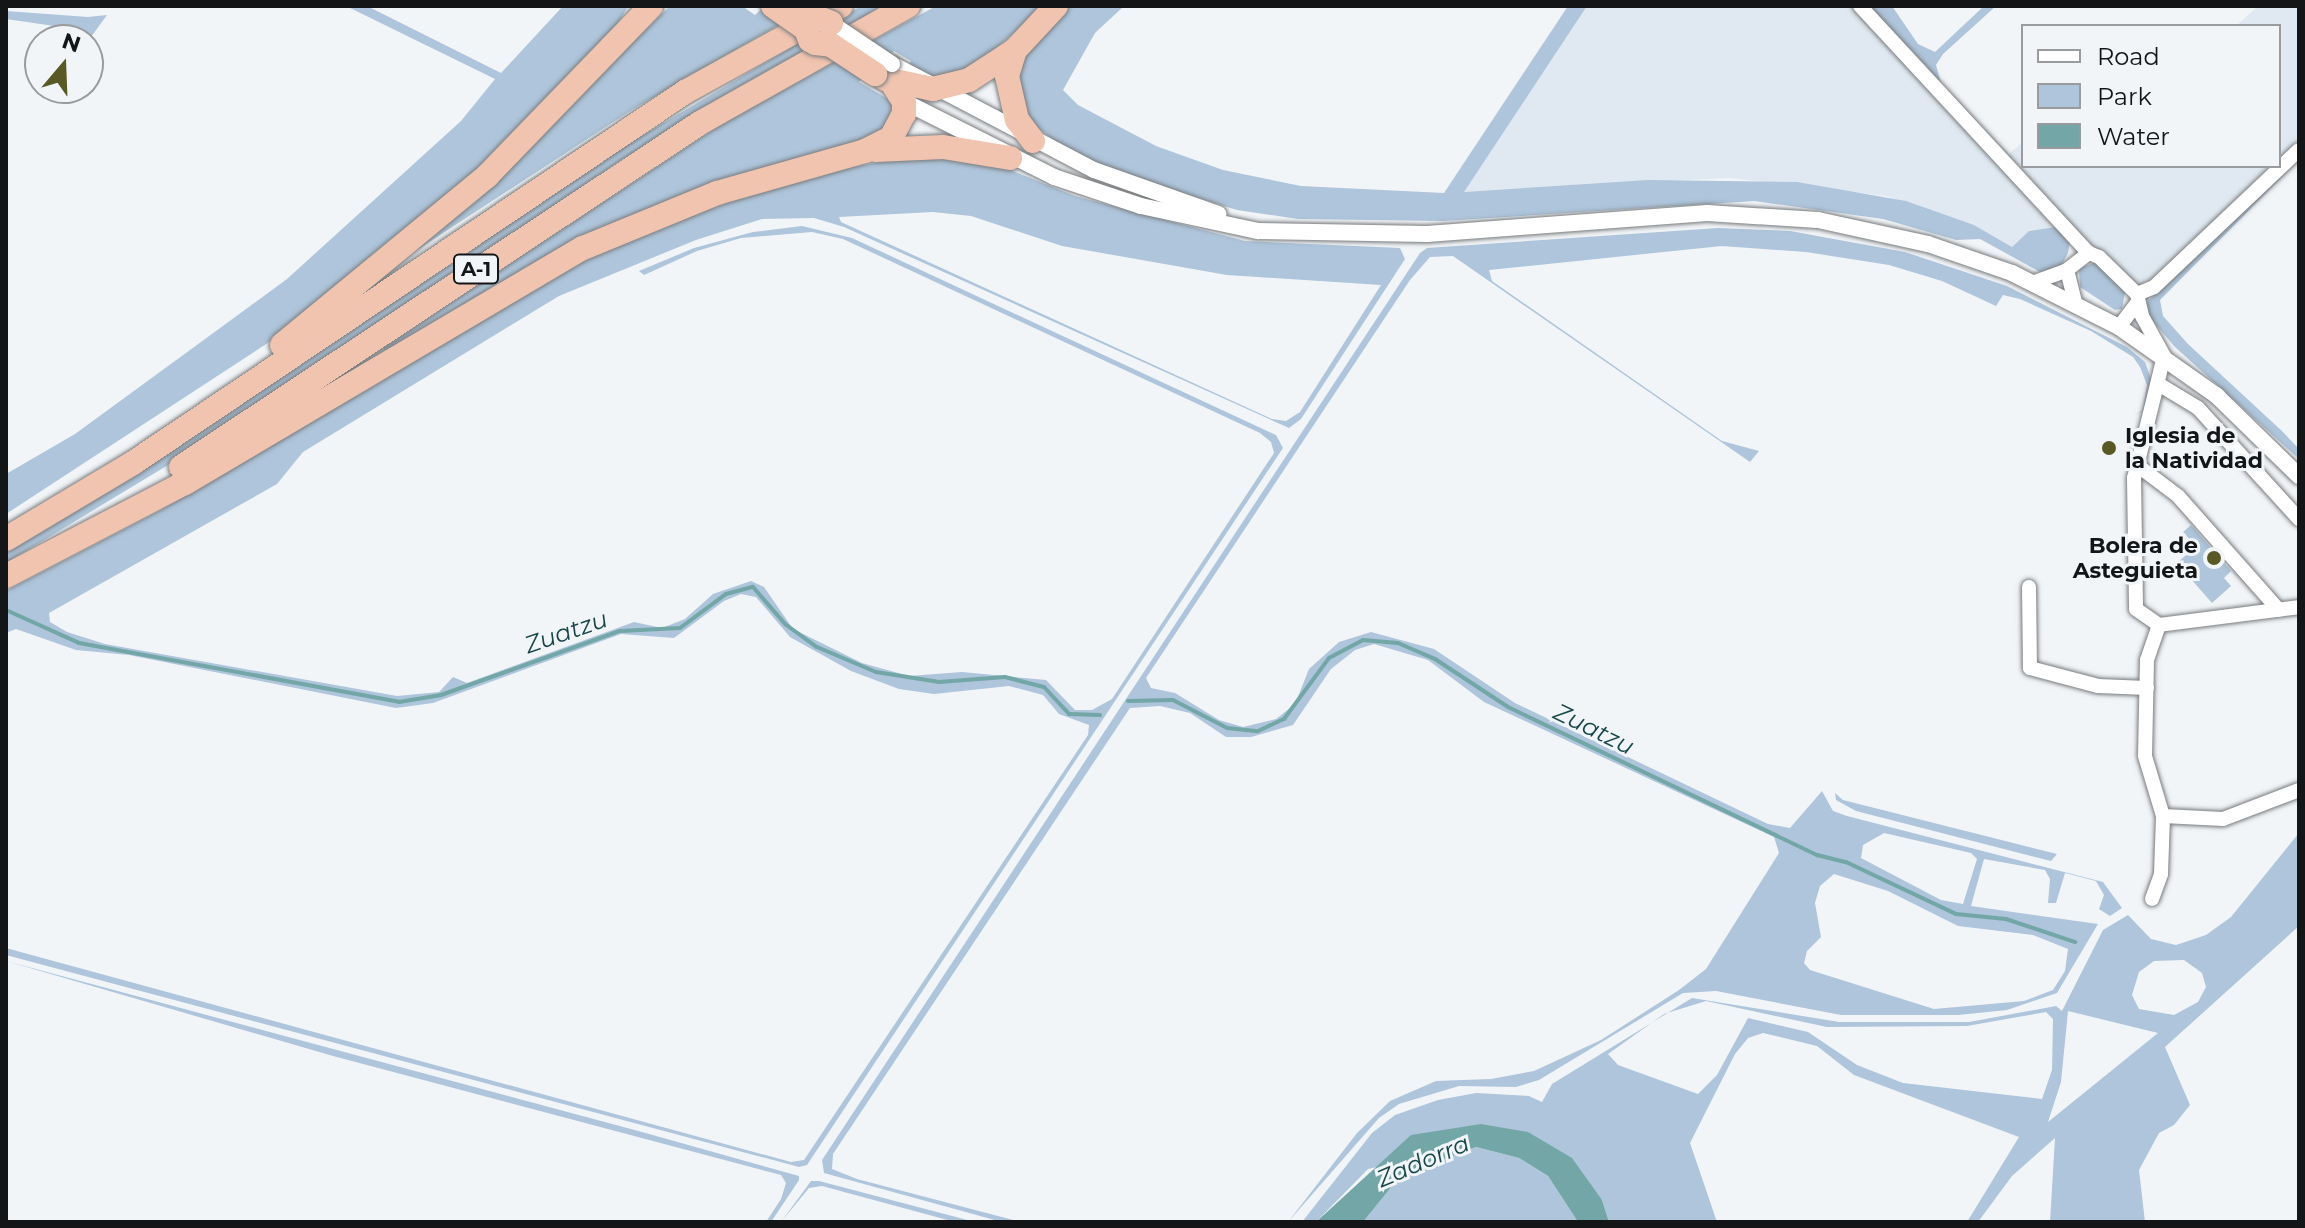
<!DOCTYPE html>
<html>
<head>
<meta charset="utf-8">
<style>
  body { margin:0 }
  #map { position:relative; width:2305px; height:1228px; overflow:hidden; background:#f2f5f8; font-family:Montserrat,sans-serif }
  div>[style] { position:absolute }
  .built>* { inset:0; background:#e0e9f1 }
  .green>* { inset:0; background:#aec5db }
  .water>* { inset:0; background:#72a6a7 }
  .stream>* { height:4px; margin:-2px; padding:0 2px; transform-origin:2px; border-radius:2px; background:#72a6a7 }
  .roads { filter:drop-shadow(0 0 2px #787b7d) drop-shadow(0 0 2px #787b7d) }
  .minor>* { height:14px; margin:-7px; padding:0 7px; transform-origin:7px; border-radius:7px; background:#fff }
  .tertiary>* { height:16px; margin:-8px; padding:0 8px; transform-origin:8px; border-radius:8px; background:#fff }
  .motorway>* { height:24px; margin:-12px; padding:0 12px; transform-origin:12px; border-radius:12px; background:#f1c4b0 }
  .bridges { filter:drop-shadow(0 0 2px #787b7d) drop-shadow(0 0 2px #787b7d) }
  .tertiary-bridge>* { height:16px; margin:-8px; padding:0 8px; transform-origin:8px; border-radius:8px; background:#fff }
  .motorway-bridge>* { height:24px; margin:-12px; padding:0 12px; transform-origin:12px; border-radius:12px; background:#f1c4b0 }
  .dots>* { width:22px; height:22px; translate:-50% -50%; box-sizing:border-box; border:4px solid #f2f5f8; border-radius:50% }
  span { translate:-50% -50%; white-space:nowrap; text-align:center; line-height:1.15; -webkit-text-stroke:6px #f2f5f8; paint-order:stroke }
  .shield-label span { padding:2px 6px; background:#f2f5f8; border:2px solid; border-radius:6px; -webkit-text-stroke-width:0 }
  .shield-label { font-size:20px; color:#141516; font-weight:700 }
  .poi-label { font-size:22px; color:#141516; font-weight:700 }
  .left { translate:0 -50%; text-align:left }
  .right { translate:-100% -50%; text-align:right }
  .water-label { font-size:24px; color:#164648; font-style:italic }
  .frame { position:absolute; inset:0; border:8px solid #141516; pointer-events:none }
  .legend { position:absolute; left:2021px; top:24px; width:260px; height:144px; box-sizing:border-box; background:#f2f5f8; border:2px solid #999b9e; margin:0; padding:10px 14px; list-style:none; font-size:24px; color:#141516 }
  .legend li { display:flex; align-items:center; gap:16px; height:40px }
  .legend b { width:40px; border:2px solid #999b9e }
  .north { position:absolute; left:24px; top:24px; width:80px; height:80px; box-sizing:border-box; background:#f2f5f8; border:2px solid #999b9e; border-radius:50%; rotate:19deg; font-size:22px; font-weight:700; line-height:32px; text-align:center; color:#141516 }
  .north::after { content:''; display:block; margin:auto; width:28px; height:36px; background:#595925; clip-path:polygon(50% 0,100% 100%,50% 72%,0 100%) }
</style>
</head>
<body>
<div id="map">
  <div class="built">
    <i style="clip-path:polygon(1587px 6px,1867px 6px,2009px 154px,2023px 142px,2023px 166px,2279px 166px,2279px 26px,2236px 26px,2258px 6px,2299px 6px,2299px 153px,2144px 305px,2056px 227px,2029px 231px,2012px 247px,1974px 225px,1886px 196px,1730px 178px,1463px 192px)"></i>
  </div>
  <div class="green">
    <i style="clip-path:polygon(346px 6px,367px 6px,501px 73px,563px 6px,628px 6px,615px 29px,495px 156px,283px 333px,6px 514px,6px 474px,75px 434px,287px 279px,461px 121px,495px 79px)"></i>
    <i style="clip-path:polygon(670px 6px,742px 6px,755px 15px,765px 6px,811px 6px,630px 111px,414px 252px)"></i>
    <i style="clip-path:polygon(861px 6px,882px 6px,623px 159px,178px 459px,6px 563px,6px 552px,172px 450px,618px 150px)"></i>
    <i style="clip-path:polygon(936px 6px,1045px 6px,973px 68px,941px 81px,909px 65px,911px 61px,894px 51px,859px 82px,893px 102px,886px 128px,872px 141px,758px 170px,386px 352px,383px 347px,722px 124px)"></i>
    <i style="clip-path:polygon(1070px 6px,1124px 6px,1095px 33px,1063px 90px,1078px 105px,1156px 146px,1223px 170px,1301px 186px,1444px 193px,1568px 6px,1587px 6px,1464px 192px,1648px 180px,1797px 182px,1906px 201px,1974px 225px,2012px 247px,2029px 231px,2056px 227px,2070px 241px,2068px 253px,2060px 268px,2040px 272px,1980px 239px,1956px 240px,1883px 219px,1754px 201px,1443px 221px,1298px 219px,1237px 210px,1127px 176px,1064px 148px,1034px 125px,1017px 92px,1022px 55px)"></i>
    <i style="clip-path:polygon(1867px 6px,1892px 6px,1918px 44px,1935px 52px,1984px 6px,1996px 6px,1943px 54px,1936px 65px,1941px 83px)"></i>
    <i style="clip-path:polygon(6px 11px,88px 17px,107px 15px,88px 41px,76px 40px,75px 29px,6px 19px)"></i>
    <i style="clip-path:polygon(2299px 153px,2299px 160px,2160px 300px,2163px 316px,2188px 344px,2283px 432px,2299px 449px,2299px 459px,2175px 347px,2144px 311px,2144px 305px)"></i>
    <i style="clip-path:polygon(evenodd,953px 158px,1008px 169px,1075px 196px,1245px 241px,1400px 248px,1405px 259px,1301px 419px,1289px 428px,844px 227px,814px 218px,762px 219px,696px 240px,559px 296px,303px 452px,277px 484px,49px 613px,50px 622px,67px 632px,105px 644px,397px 696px,439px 692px,453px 677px,467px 683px,634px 622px,662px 628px,685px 619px,713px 594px,751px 581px,764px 587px,793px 629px,862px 663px,909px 676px,962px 672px,1046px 680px,1075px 710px,1092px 710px,1112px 699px,1264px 468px,1274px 453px,1271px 442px,1260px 433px,843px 239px,812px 232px,741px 238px,697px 251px,644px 275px,639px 271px,694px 248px,753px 232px,802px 226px,852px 238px,1276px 435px,1283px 448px,807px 1165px,799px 1167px,6px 955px,6px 948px,791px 1162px,804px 1160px,1088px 735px,1089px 725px,1059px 714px,1043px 695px,1009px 686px,934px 694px,899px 689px,851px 671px,790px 637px,756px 597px,741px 594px,724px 601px,674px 638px,621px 634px,433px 703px,396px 708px,129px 655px,76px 650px,16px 629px,6px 633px,6px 591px,159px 511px,601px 251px,794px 177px,892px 160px,953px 158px,933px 212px,971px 216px,1062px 246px,1227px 275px,1381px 285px,1300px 412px,1286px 421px,1272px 419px,841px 222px,839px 217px,933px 212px)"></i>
    <i style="clip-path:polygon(evenodd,1718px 228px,1790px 231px,1905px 252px,2007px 286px,2127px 347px,2145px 362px,2155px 390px,2143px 411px,2135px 415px,2143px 410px,2147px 385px,2140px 367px,2133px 357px,2091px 331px,2020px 299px,2003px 295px,1996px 306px,1942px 281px,1889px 265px,1806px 252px,1722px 246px,1489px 270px,1492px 281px,1722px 441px,1759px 451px,1750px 462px,1453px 256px,1430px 257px,1410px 280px,1146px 678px,1151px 688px,1175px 693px,1219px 720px,1243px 727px,1276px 719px,1295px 704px,1309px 669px,1339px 642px,1371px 632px,1434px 649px,1515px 703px,1768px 824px,1790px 828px,1822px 791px,1833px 811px,1847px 816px,2103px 882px,2122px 908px,2110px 916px,2099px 909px,2104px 895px,2096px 881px,2065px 873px,2056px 903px,2048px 903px,2050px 879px,2045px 870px,1984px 859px,1971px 906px,2098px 924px,2057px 993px,2007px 1010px,1958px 1015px,1841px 1015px,1716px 991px,1683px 993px,1539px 1080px,1516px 1087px,1459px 1086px,1399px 1104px,1379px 1118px,1288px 1222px,1357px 1133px,1390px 1101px,1436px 1081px,1491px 1079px,1534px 1071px,1601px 1040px,1679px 990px,1706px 969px,1779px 853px,1774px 837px,1484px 702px,1428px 660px,1374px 644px,1355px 650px,1331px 669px,1293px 725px,1251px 737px,1226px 737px,1190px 713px,1160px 706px,1130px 708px,833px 1154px,832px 1169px,857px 1179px,1021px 1222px,1002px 1222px,824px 1173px,822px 1160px,1420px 253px,1427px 248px,1718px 228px,1884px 833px,1971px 853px,1977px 859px,1963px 904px,1941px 900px,1861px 858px,1863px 845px,1884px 833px,1718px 228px,1834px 874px,1888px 891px,1958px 926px,2033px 935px,2068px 949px,2065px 971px,2053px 990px,2024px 1001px,1934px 1009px,1810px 970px,1804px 963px,1807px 951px,1821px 937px,1815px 903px,1820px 886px,1834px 874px)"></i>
    <i style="clip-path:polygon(2097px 262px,2125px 292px,2122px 309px,2115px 310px,2080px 287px,2079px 268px)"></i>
    <i style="clip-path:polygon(2191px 525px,2231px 571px,2224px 578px,2231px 586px,2212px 603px,2177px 563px,2196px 546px,2183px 532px)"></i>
    <i style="clip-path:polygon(1835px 793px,1843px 800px,2057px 854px,2051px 861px,1856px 811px,1836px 800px)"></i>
    <i style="clip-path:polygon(evenodd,2299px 833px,2299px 926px,2165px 1047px,2190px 1105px,2174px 1125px,2159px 1133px,2139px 1170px,2145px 1222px,2050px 1222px,2055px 1138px,2012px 1176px,1978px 1222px,1967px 1222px,2019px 1137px,1854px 1075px,1817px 1046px,1763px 1033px,1748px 1038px,1735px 1054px,1690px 1143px,1717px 1222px,1609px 1222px,1602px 1200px,1528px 1132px,1368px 1169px,1316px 1222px,1302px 1222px,1372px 1133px,1395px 1115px,1438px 1100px,1476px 1093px,1529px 1096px,1542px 1102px,1552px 1084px,1692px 998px,1839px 1022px,1969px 1022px,2056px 1006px,2062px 1011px,2103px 930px,2128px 915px,2151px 939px,2176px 945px,2206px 935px,2231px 917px,2299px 833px,2184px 960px,2202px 973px,2206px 987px,2198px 1002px,2174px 1015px,2139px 1009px,2132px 995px,2139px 972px,2154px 961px,2184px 960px,2299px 833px,1706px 1001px,1827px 1027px,1967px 1026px,2046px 1012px,2053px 1019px,2052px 1070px,2042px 1099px,1903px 1083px,1857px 1065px,1808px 1032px,1748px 1018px,1717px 1075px,1698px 1094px,1618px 1065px,1608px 1054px,1664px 1014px,1706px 1001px,2299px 833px,2068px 1011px,2158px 1033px,2048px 1122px,2061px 1082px,2068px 1011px)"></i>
    <i style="clip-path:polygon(6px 961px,642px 1132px,799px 1176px,799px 1180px,771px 1222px,766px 1222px,781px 1199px,786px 1183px,781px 1175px,333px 1056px)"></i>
    <i style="clip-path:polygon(1476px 1147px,1519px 1158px,1548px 1176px,1578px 1222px,1363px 1222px,1401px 1175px)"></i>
    <i style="clip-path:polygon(811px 1181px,819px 1181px,975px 1222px,955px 1222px,822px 1186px,809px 1188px,781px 1222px)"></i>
  </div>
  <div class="water">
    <i style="clip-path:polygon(1481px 1124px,1528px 1132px,1572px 1158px,1602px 1200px,1609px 1222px,1578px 1222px,1548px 1176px,1519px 1158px,1476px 1147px,1401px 1175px,1363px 1222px,1316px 1222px,1411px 1135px)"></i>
  </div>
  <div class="stream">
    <i style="left:6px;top:610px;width:80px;rotate:24.3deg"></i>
    <i style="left:79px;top:643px;width:325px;rotate:10.4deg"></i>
    <i style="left:399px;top:702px;width:43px;rotate:-9.5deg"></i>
    <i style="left:441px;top:695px;width:190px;rotate:-19.7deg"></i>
    <i style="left:620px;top:631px;width:60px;rotate:-2.9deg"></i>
    <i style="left:680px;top:628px;width:57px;rotate:-36.5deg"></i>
    <i style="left:726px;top:594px;width:28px;rotate:-15deg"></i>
    <i style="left:753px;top:587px;width:49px;rotate:49.1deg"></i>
    <i style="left:785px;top:624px;width:39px;rotate:36deg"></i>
    <i style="left:817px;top:647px;width:64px;rotate:23deg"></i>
    <i style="left:876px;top:672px;width:64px;rotate:9deg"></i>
    <i style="left:939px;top:682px;width:66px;rotate:-4.3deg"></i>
    <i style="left:1005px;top:677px;width:40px;rotate:14.4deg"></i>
    <i style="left:1044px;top:687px;width:37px;rotate:47deg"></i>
    <i style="left:1069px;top:714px;width:31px;rotate:2deg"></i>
    <i style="left:1128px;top:701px;width:45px;rotate:-1.3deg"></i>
    <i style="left:1173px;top:700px;width:61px;rotate:27.4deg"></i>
    <i style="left:1227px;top:728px;width:31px;rotate:6deg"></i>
    <i style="left:1258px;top:731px;width:29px;rotate:-25deg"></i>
    <i style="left:1284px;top:719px;width:76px;rotate:-53.6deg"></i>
    <i style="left:1329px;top:658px;width:38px;rotate:-28deg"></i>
    <i style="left:1363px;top:640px;width:35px;rotate:5deg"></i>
    <i style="left:1398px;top:643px;width:40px;rotate:23.4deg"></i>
    <i style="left:1435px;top:659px;width:87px;rotate:33.3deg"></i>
    <i style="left:1508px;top:707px;width:343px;rotate:25.6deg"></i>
    <i style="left:1817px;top:855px;width:30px;rotate:14deg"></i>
    <i style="left:1846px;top:862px;width:122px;rotate:25.3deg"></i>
    <i style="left:1956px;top:914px;width:50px;rotate:5.7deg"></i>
    <i style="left:2006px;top:919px;width:73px;rotate:18.4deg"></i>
  </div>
  <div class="roads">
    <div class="minor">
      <i style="left:1860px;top:6px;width:337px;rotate:47.2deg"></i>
      <i style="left:2067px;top:270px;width:34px;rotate:76deg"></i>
      <i style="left:2032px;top:283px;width:37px;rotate:-20deg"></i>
      <i style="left:2067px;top:270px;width:28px;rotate:-38deg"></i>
      <i style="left:2089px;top:253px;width:11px;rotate:22deg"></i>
      <i style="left:2099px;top:257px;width:53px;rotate:44.2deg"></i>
      <i style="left:2137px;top:294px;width:23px;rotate:77deg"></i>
      <i style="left:2142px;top:316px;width:46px;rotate:61.2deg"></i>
      <i style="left:2164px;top:356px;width:126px;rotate:103.8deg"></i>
      <i style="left:2134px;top:478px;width:131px;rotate:89.1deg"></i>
      <i style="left:2136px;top:609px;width:28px;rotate:35deg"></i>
      <i style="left:2159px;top:625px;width:141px;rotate:-7.3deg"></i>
      <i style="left:2137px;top:294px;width:18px;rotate:-22deg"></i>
      <i style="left:2154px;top:287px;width:199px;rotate:-43.4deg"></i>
      <i style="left:2119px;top:327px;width:30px;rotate:-53deg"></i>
      <i style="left:2160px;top:385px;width:44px;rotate:31.2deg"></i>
      <i style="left:2198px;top:408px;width:150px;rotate:47.7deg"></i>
      <i style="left:2137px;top:465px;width:51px;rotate:37.1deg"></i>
      <i style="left:2178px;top:496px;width:152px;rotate:48.5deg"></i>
      <i style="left:2029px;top:587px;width:81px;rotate:89.3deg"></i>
      <i style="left:2030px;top:668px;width:70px;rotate:14.8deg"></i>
      <i style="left:2098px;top:686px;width:49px;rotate:2.3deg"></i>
      <i style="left:2163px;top:816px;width:60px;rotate:2.9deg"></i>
      <i style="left:2223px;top:819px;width:81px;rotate:-20.9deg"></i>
      <i style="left:2152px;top:899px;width:27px;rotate:-70deg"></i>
      <i style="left:2161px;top:874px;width:58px;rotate:-88deg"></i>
      <i style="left:2163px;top:816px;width:63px;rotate:-106.7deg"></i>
      <i style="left:2145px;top:756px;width:96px;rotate:-88.8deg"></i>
      <i style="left:2147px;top:660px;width:37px;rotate:-71deg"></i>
    </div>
    <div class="tertiary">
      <i style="left:892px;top:64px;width:228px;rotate:27.7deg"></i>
      <i style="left:1094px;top:170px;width:132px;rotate:19.5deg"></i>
      <i style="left:899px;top:99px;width:174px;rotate:26.7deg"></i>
      <i style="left:1054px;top:177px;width:92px;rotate:18.4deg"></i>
      <i style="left:1141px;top:206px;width:120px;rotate:12.1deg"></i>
      <i style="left:1258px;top:231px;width:169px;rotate:1deg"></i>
      <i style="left:1427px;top:234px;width:281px;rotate:-4.3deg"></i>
      <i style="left:1707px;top:213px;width:111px;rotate:3.6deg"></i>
      <i style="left:1818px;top:220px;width:113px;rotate:12.3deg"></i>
      <i style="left:1928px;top:244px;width:89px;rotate:19deg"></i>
      <i style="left:2012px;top:273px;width:120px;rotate:26.8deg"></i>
      <i style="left:2119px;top:327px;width:120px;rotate:35.1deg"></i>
      <i style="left:2217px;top:396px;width:115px;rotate:44.3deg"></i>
    </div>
    <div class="motorway">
      <i style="left:885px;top:79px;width:49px;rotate:11.8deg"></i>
      <i style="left:933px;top:89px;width:37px;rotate:-14deg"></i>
      <i style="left:969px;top:80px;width:55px;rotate:-33.1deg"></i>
      <i style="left:1033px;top:141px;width:26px;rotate:-127deg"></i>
      <i style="left:1017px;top:120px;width:45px;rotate:-102.8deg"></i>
      <i style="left:1007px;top:76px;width:27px;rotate:-73deg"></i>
      <i style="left:1015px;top:50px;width:60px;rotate:-47deg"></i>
      <i style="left:875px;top:150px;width:68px;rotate:-2.5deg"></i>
      <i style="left:943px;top:147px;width:68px;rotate:9.3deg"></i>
      <i style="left:282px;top:345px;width:266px;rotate:-39.5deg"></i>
      <i style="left:487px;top:176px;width:236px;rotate:-46deg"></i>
      <i style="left:181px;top:467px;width:623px;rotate:-33.54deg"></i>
      <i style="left:700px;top:123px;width:239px;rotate:-29.4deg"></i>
      <i style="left:6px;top:539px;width:148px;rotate:-30.9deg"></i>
      <i style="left:133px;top:463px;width:665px;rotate:-33.91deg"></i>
      <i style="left:685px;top:92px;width:178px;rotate:-28.9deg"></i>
      <i style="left:6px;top:576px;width:202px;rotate:-27.5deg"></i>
      <i style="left:185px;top:483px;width:462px;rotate:-30.6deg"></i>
      <i style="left:583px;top:248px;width:145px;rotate:-22.3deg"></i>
      <i style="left:717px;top:193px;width:154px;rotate:-15.8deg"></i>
      <i style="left:865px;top:151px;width:29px;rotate:-27deg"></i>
      <i style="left:891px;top:138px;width:27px;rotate:-62deg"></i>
      <i style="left:904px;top:114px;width:12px;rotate:-90deg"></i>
      <i style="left:904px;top:102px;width:38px;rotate:-122deg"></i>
    </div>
  </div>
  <div class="bridges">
    <div class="tertiary-bridge">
      <i style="left:823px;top:18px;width:83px;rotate:33.7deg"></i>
    </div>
    <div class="motorway-bridge">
      <i style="left:773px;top:6px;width:40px;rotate:34.9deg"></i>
      <i style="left:806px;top:29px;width:12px;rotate:70deg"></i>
      <i style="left:794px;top:8px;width:40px;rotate:22deg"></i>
      <i style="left:815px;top:43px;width:16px;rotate:7deg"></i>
      <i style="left:831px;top:45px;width:53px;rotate:33.4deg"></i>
    </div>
  </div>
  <div class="dots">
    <i style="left:2109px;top:448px;background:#595925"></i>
    <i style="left:2214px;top:558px;background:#595925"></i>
  </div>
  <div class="shield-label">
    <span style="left:476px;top:269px">A-1</span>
  </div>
  <div class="poi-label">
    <span class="left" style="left:2125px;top:448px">Iglesia de<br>la Natividad</span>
    <span class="right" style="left:2198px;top:558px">Bolera de<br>Asteguieta</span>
  </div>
  <div class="water-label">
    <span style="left:566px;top:632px;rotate:-19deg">Zuatzu</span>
    <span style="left:1594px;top:729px;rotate:26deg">Zuatzu</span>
    <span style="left:1423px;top:1161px;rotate:-23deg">Zadorra</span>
  </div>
  <div class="frame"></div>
  <ul class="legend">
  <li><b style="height:10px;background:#fff"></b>Road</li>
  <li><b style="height:22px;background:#aec5db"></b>Park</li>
  <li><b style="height:22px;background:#72a6a7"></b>Water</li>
  </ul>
  <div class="north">N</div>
</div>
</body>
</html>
